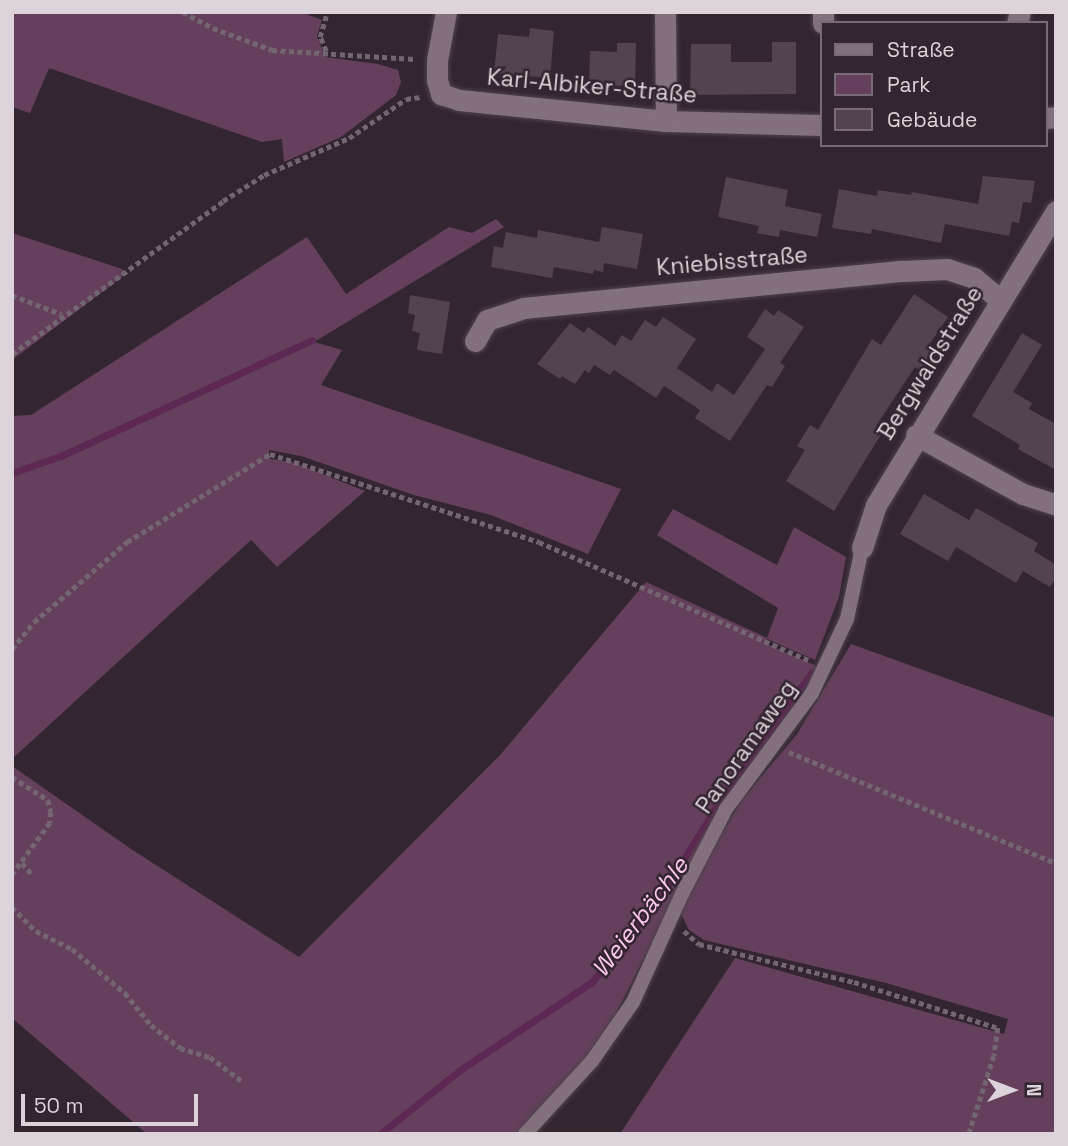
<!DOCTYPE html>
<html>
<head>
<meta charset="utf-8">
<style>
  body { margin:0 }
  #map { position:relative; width:1068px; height:1146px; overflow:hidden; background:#342631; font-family:"Space Grotesk",sans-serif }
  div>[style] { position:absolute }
  .green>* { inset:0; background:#65405d }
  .stream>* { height:7px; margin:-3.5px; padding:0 3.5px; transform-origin:3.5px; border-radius:3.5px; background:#5d2853 }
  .building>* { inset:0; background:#52434e }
  .path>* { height:4.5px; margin-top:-2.25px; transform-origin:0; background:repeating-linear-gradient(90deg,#736670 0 5px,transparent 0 8.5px) }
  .roads { filter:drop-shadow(0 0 2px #4e424b) drop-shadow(0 0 2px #4e424b) }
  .lane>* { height:14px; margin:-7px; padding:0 7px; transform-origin:7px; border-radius:7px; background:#82717d }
  .street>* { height:21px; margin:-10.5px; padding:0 10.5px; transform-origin:10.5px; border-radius:10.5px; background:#82717d }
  span { translate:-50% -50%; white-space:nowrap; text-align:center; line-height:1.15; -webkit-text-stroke:5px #342631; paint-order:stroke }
  .street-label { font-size:23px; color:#ddd3da }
  .water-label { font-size:24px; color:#fdc9ef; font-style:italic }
  .frame { position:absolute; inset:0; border:14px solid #ddd3da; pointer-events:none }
  .legend { position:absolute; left:820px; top:21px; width:228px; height:126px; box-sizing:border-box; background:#342631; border:2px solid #786b75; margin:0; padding:9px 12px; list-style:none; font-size:21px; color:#ddd3da }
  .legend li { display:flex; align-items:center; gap:14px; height:35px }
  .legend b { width:35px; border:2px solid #786b75 }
  .north { position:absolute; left:977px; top:1055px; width:70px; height:70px; -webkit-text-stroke:5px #342631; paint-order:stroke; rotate:90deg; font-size:19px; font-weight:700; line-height:28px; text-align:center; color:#ddd3da }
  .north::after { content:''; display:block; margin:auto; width:24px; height:32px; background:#ddd3da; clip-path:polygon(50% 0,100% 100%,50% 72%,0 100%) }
  .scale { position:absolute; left:21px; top:1094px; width:177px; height:32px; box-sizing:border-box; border:4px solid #ddd3da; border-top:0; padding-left:9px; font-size:21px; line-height:24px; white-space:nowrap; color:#ddd3da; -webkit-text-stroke:5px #342631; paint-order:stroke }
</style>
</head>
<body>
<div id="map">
  <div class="green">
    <i style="clip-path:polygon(12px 12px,301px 12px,322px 20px,317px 36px,325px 57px,378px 64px,398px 70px,401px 82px,396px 95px,341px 137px,284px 162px,282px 139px,262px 142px,49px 68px,30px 113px,12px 107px)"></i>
    <i style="clip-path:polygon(496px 219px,504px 227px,314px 342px,342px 350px,321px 385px,621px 489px,588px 554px,491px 515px,414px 495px,301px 456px,269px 450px,270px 459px,292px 462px,365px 491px,277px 567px,251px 540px,12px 759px,12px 416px,31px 415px,307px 237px,346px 294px,449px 227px,472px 233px)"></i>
    <i style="clip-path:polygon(12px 233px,122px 269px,126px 274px,12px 360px)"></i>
    <i style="clip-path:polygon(673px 509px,777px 565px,794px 527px,846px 557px,839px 597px,815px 660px,767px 639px,765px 643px,821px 668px,706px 836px,605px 1035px,518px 1134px,147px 1134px,12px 1018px,12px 766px,131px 849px,299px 957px,501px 754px,646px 582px,767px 638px,778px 608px,657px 535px)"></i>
    <i style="clip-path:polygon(851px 644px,1056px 718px,1056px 1134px,620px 1134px,735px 958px,1004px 1034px,1008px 1019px,886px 983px,704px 940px,689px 930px,681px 914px,696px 875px,742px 800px,797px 734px)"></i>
  </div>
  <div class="stream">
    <i style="left:12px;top:473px;width:54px;rotate:-19.4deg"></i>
    <i style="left:63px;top:455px;width:274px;rotate:-24.8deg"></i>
    <i style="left:380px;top:1134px;width:102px;rotate:-38.7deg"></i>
    <i style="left:460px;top:1070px;width:159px;rotate:-33.7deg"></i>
    <i style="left:592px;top:982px;width:110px;rotate:-51.3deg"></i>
    <i style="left:661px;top:896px;width:120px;rotate:-58.3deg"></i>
    <i style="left:724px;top:794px;width:150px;rotate:-54.2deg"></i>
  </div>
  <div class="building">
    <i style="clip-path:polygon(530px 28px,554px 31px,550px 78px,494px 73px,498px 34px,529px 37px)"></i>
    <i style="clip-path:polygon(772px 42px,796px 42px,796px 94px,690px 95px,691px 44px,731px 44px,731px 62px,772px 62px)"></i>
    <i style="clip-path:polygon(617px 43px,636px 43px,635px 86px,589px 85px,590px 51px,617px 52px)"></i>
    <i style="clip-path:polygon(983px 176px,1035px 181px,1031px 203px,1023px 202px,1019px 223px,1012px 222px,1009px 236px,945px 224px,941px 243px,872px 229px,871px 234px,832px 228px,839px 189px,877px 196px,878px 190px,911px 195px,912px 192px,978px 204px)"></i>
    <i style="clip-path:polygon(726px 177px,788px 190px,785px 206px,822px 214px,817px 237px,780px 230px,779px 237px,757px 233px,759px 226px,718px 217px)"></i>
    <i style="clip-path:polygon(602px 227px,643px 234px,637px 269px,604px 263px,603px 272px,594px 270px,593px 274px,554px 267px,552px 278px,491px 267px,494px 246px,503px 248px,506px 232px,537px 238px,538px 230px,599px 242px)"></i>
    <i style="clip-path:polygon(914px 294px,948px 317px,929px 345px,936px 350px,922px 372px,915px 367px,876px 426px,883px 431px,834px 511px,786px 481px,805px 450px,797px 446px,810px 425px,818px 430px,872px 339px,881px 345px)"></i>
    <i style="clip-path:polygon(410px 295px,450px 302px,442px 354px,417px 350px,420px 333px,412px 331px,415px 315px,408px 313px)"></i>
    <i style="clip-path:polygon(765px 309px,774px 316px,778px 310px,804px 327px,780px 363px,785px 366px,772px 387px,767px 385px,730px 441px,695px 418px,700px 410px,664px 386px,656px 398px,614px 370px,610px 375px,594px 365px,589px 373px,585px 370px,575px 384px,562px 376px,560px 379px,537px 364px,570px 323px,584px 333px,588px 327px,615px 346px,622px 335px,631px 341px,645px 320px,656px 327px,663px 317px,696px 339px,677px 368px,712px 392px,717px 383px,734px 395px,765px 349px,747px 337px)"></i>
    <i style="clip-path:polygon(1022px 333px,1042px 345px,1013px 392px,1032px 403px,1029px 409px,1056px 424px,1056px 470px,1018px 449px,1020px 445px,972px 416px)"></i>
    <i style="clip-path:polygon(924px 494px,969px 520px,976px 508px,1038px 543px,1034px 551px,1056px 565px,1056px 577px,1050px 587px,1023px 571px,1016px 583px,956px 547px,948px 561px,900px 534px)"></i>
  </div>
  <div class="path">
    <i style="left:183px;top:12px;width:34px;rotate:28deg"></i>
    <i style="left:213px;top:28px;width:63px;rotate:20.4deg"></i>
    <i style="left:272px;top:50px;width:143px;rotate:3.6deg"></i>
    <i style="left:326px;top:51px;width:15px;rotate:-113deg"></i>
    <i style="left:320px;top:37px;width:26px;rotate:-74deg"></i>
    <i style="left:12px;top:295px;width:53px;rotate:21.2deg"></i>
    <i style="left:12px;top:354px;width:261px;rotate:-35.9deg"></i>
    <i style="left:223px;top:201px;width:49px;rotate:-32.4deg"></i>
    <i style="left:264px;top:175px;width:93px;rotate:-23.5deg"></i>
    <i style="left:349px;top:138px;width:69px;rotate:-34.4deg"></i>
    <i style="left:406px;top:99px;width:15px;rotate:-8deg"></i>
    <i style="left:12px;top:649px;width:35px;rotate:-51deg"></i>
    <i style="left:34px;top:622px;width:123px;rotate:-40.7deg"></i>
    <i style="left:127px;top:542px;width:168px;rotate:-31.6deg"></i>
    <i style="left:270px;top:454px;width:283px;rotate:18.1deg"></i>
    <i style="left:539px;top:542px;width:294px;rotate:23.7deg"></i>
    <i style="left:789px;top:752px;width:289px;rotate:22.6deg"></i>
    <i style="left:12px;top:777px;width:43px;rotate:32.6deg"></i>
    <i style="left:48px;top:800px;width:12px;rotate:76deg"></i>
    <i style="left:51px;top:812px;width:11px;rotate:95deg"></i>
    <i style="left:50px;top:823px;width:64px;rotate:126.2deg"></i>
    <i style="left:22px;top:863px;width:15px;rotate:48deg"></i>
    <i style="left:12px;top:907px;width:34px;rotate:45deg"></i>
    <i style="left:36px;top:931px;width:40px;rotate:26.6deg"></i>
    <i style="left:72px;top:949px;width:69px;rotate:39.7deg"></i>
    <i style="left:125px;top:993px;width:41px;rotate:50.9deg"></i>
    <i style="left:151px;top:1025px;width:37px;rotate:38deg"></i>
    <i style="left:180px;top:1048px;width:31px;rotate:17deg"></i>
    <i style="left:210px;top:1057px;width:41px;rotate:37.1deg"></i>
    <i style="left:684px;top:931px;width:20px;rotate:41deg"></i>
    <i style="left:699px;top:944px;width:160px;rotate:13.8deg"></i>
    <i style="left:854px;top:982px;width:151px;rotate:17.7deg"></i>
    <i style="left:998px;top:1028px;width:28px;rotate:98deg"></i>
    <i style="left:994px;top:1056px;width:82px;rotate:107.8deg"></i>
  </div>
  <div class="roads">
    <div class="lane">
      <i style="left:525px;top:1134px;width:99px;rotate:-47.5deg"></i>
      <i style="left:592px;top:1061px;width:72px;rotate:-55.2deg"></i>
      <i style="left:633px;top:1002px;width:119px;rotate:-65.6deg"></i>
      <i style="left:682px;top:894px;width:96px;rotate:-62.6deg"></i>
      <i style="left:726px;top:809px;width:144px;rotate:-53.4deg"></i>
      <i style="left:812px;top:693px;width:82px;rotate:-64.7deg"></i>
      <i style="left:847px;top:619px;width:73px;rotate:-78.1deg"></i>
    </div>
    <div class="street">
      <i style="left:446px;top:12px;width:49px;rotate:100.6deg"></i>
      <i style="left:437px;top:60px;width:20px;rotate:90deg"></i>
      <i style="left:437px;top:80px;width:15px;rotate:74deg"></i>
      <i style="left:441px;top:94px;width:19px;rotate:18deg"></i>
      <i style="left:459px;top:100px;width:208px;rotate:5.8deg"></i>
      <i style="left:666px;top:121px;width:155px;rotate:1.5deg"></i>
      <i style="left:665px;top:12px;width:109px;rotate:89.5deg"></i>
      <i style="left:823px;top:12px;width:11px;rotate:90deg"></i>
      <i style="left:1017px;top:23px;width:11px;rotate:-75deg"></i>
      <i style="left:1045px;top:118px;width:11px;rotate:-5deg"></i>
      <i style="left:475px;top:341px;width:24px;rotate:-60deg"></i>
      <i style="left:487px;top:320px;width:38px;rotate:-18deg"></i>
      <i style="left:523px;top:308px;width:381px;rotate:-5.6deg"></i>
      <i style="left:902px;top:271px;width:45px;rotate:-2.5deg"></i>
      <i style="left:947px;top:269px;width:28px;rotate:18deg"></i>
      <i style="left:974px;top:278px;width:34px;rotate:40deg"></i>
      <i style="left:916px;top:435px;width:122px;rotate:28.9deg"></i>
      <i style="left:1023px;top:494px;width:35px;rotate:18deg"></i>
      <i style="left:862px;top:548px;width:45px;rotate:-72deg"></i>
      <i style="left:876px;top:505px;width:345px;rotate:-58.5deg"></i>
    </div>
  </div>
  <div class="street-label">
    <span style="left:592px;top:86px;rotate:5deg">Karl-Albiker-Straße</span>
    <span style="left:732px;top:261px;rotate:-5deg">Kniebisstraße</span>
    <span style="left:930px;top:363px;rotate:-58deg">Bergwaldstraße</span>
    <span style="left:746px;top:747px;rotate:-55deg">Panoramaweg</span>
  </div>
  <div class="water-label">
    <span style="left:640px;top:917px;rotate:-53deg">Weierbächle</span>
  </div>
  <div class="frame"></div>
  <ul class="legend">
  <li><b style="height:9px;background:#82717d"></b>Straße</li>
  <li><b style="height:19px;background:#65405d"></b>Park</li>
  <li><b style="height:19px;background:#52434e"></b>Gebäude</li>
  </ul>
  <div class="north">N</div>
  <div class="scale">50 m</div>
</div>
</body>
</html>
